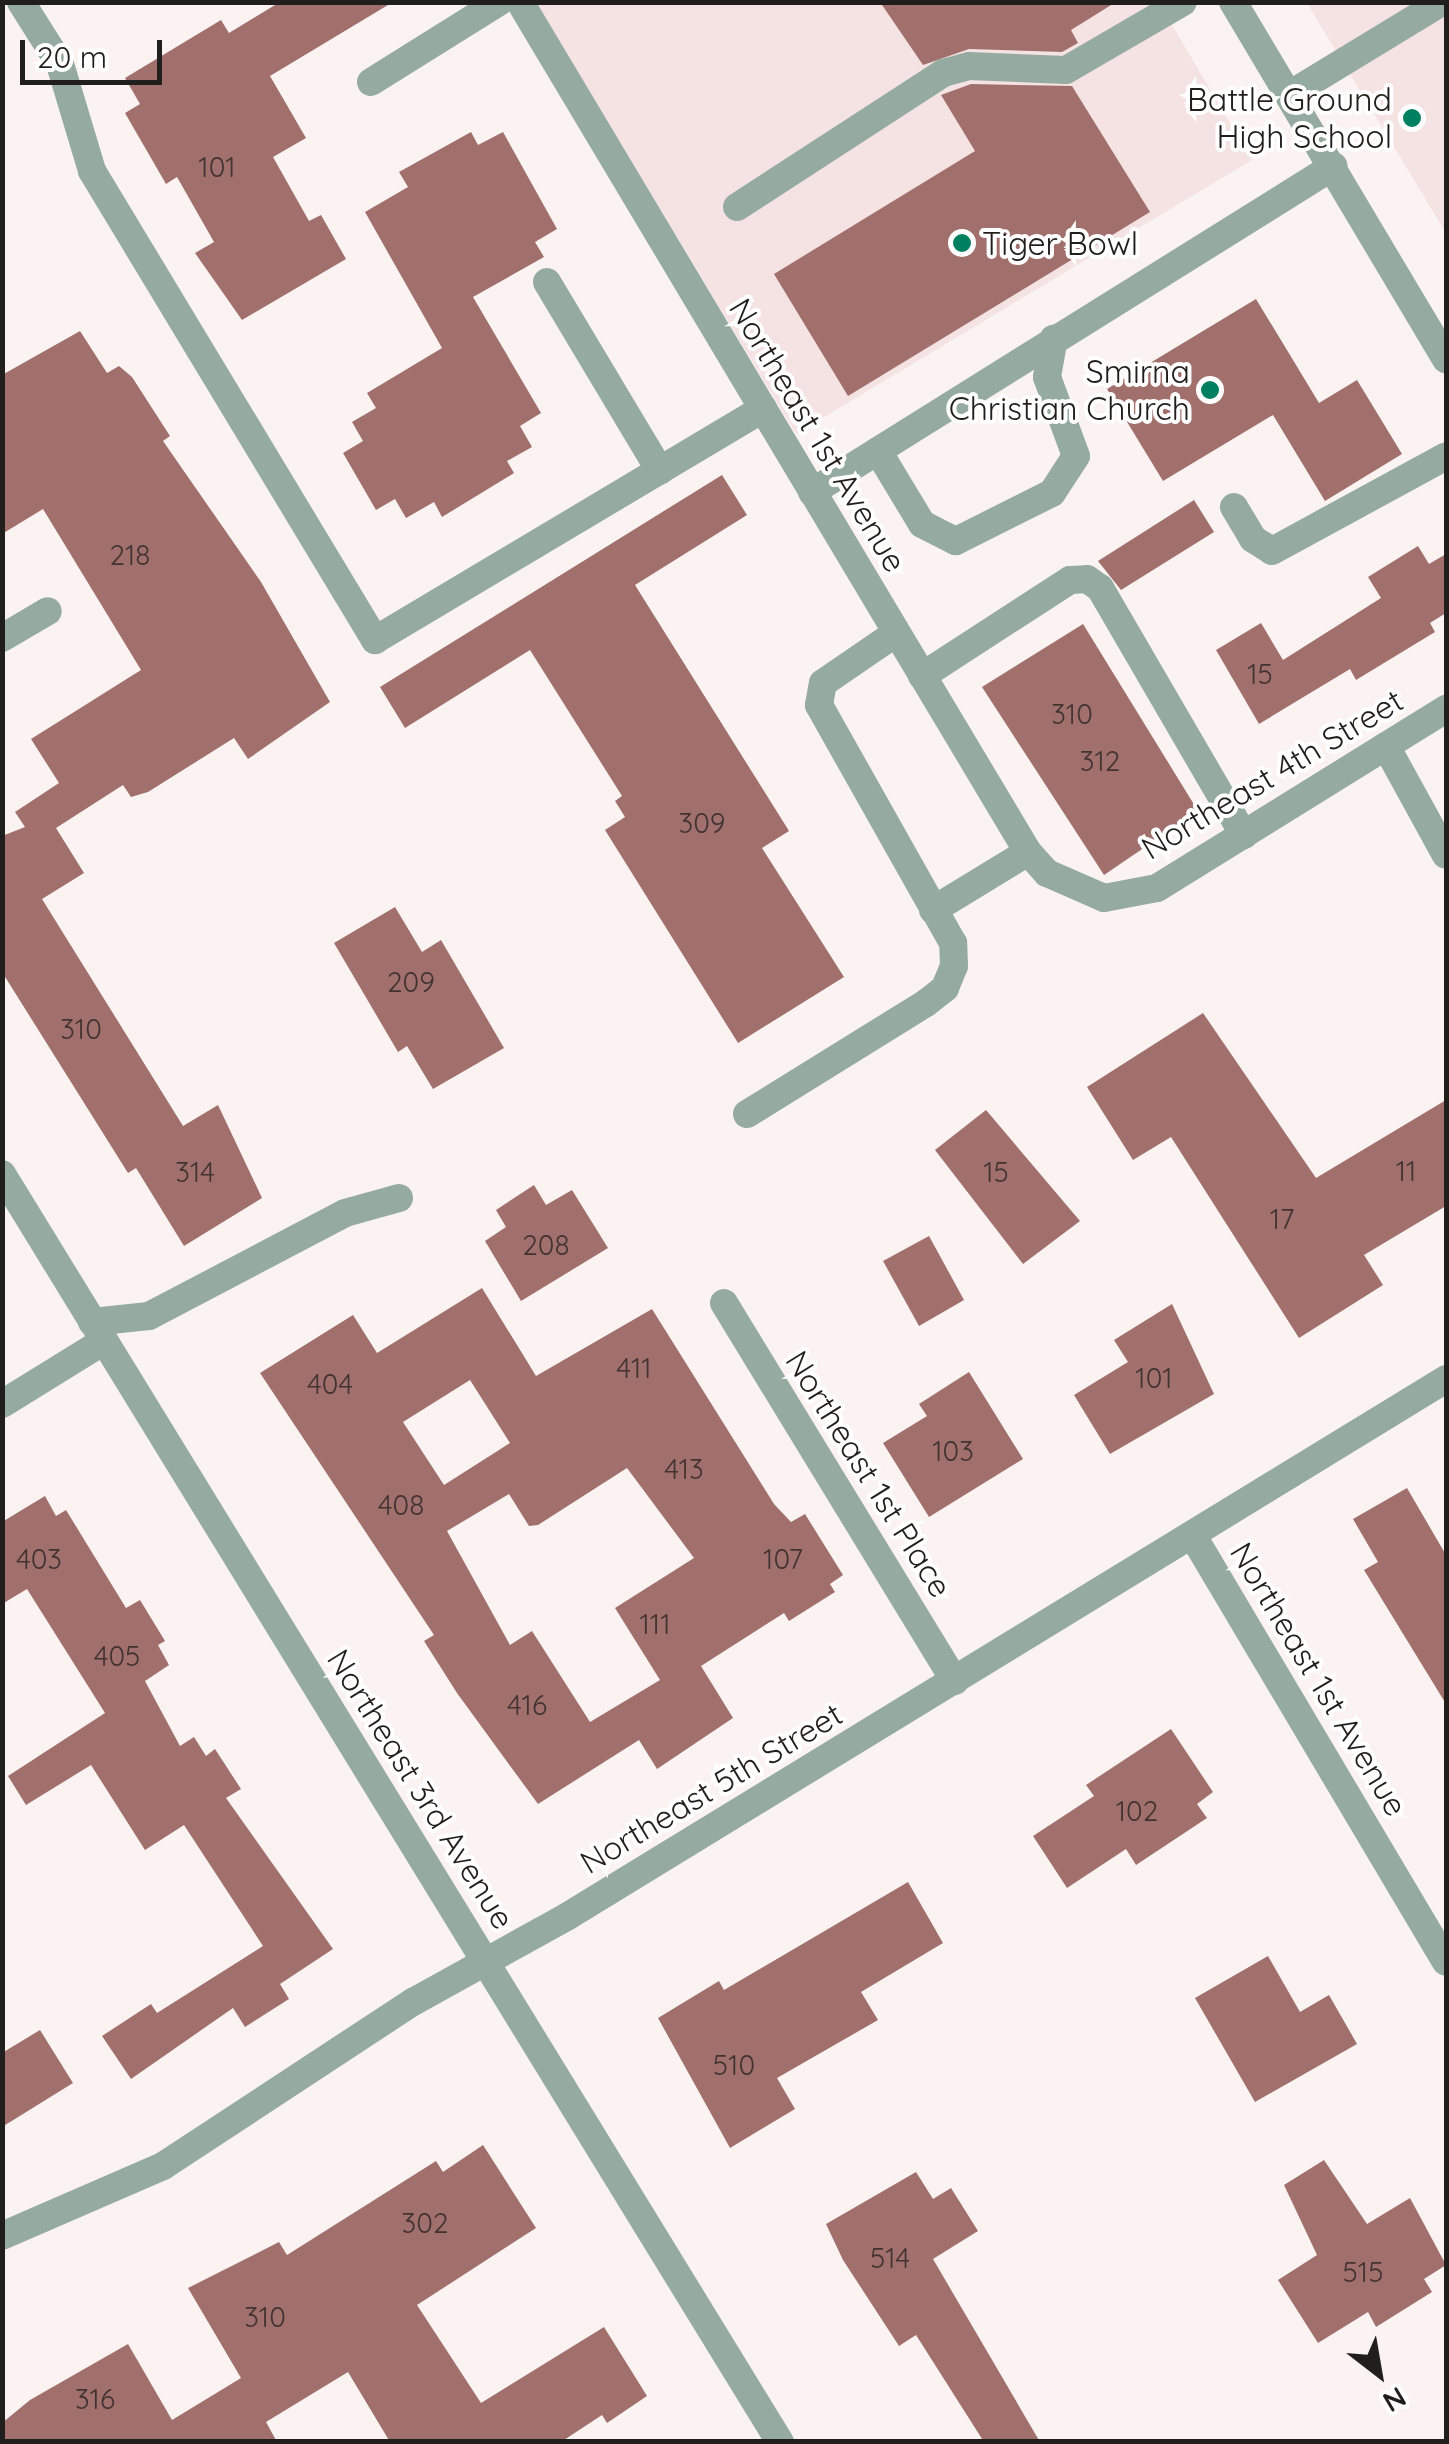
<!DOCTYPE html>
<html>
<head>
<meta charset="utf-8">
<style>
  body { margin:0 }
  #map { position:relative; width:1449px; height:2444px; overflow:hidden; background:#fbf3f2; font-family:Quicksand,sans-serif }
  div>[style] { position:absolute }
  .built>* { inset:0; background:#f4e3e2 }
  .building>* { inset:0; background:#a1706c }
  .service>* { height:28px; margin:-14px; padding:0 14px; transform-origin:14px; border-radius:14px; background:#95aba2 }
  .minor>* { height:28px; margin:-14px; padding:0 14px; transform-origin:14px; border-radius:14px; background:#95aba2 }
  .tertiary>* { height:28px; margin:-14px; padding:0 14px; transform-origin:14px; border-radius:14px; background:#95aba2 }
  .dots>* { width:28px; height:28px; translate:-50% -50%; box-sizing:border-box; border:5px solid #fff; border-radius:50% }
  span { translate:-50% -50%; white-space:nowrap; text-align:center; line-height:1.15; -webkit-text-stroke:8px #fff; paint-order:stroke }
  .number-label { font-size:28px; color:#413332 }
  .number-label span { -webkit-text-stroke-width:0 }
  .poi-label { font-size:32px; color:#211f1e }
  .right { translate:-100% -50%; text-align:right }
  .left { translate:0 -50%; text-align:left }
  .street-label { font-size:32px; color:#211f1e }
  .frame { position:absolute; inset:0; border:5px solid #211f1e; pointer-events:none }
  .north { position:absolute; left:1329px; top:2324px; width:100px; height:100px; -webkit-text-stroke:8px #fff; paint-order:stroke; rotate:149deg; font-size:28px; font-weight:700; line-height:40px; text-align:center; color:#211f1e }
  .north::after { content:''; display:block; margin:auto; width:35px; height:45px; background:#211f1e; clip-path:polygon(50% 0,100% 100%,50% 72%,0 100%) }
  .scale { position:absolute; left:20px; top:40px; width:142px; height:45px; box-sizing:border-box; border:5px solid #211f1e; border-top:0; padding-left:12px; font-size:30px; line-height:35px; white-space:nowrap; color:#211f1e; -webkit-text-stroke:8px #fff; paint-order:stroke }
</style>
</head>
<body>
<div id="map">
  <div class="built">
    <i style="clip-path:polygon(536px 3px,1159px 3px,1252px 160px,796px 434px)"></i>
    <i style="clip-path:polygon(1307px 3px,1446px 3px,1446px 233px)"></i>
  </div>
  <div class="building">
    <i style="clip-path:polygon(280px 2px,393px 2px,270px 76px,306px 138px,273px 157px,309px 221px,321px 215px,346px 259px,242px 320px,195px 253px,214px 242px,177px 177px,166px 184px,125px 113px,140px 104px,125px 78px,221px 20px,229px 33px)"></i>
    <i style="clip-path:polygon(880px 2px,1116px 2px,1071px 30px,1078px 43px,1062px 52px,969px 49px,923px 65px)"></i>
    <i style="clip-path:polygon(971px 84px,1072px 86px,1150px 212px,848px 396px,774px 274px,975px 151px,941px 95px)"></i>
    <i style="clip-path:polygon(471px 132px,478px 145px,503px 132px,557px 229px,535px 242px,544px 257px,473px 297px,541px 413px,520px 426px,532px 447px,507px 461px,514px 473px,442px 517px,434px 502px,406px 518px,395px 499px,376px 510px,343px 453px,363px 441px,352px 422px,376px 408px,367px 393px,442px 348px,365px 212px,408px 187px,399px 172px)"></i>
    <i style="clip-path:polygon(1256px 299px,1319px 403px,1357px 380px,1402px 454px,1325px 501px,1273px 415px,1163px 481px,1107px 389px)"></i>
    <i style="clip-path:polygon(80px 331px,107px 373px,119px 366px,132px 377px,170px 436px,163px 441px,261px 582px,330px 702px,248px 759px,234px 738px,148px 792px,131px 797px,123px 785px,56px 828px,84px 873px,42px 899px,183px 1126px,218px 1105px,262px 1198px,184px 1246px,136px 1168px,128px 1173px,2px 972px,2px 836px,25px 827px,15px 812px,59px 783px,31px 739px,141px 670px,43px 509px,2px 534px,2px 375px)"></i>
    <i style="clip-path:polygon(722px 475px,747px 515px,635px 585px,789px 831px,762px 848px,844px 977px,738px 1043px,605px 830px,625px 817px,615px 801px,622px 796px,530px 650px,405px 728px,380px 687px)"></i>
    <i style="clip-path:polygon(1194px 500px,1214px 532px,1121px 590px,1098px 561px)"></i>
    <i style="clip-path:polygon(1418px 546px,1429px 564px,1446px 554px,1446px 613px,1430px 623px,1435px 632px,1356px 680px,1350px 669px,1259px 724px,1216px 650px,1261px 623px,1283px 660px,1381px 598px,1368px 577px)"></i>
    <i style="clip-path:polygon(1083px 624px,1198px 811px,1104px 875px,982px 687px)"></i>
    <i style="clip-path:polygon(395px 907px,422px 952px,441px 940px,504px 1048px,433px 1089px,407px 1046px,398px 1052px,334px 943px)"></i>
    <i style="clip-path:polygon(1203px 1013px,1316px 1178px,1446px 1100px,1446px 1206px,1364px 1255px,1383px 1285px,1299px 1338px,1171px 1137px,1133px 1160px,1087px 1087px)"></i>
    <i style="clip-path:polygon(986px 1110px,1080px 1221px,1023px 1264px,935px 1150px)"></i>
    <i style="clip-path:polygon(534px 1185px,546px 1205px,572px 1190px,608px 1248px,521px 1301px,485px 1241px,506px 1227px,496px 1210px)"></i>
    <i style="clip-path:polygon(929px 1236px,964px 1300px,919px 1326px,883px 1261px)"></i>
    <i style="clip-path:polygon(evenodd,482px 1288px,536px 1376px,652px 1309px,774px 1504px,791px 1522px,805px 1514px,843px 1575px,830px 1584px,835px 1592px,789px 1621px,784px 1613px,701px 1666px,733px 1718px,657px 1769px,639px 1740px,538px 1804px,457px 1693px,424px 1641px,434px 1635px,260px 1373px,353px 1315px,377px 1353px,482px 1288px,470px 1380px,510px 1443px,444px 1485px,403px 1422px,470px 1380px,482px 1288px,627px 1468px,694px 1558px,615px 1608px,660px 1680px,590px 1722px,532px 1631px,510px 1645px,447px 1531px,509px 1494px,529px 1526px,538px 1525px,627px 1468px)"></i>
    <i style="clip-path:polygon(1172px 1304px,1214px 1394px,1110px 1454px,1074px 1395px,1128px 1362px,1114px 1340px)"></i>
    <i style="clip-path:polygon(969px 1372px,1023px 1459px,929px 1517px,883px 1443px,927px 1416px,919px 1404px)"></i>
    <i style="clip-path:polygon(1407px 1488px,1446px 1555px,1446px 1704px,1364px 1570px,1378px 1562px,1353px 1519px)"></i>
    <i style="clip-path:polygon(45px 1496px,56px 1516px,66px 1510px,126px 1608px,140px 1600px,165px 1641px,158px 1645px,169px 1665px,145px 1681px,180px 1746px,194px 1737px,206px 1756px,215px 1749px,241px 1789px,226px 1798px,333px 1949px,280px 1984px,289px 1999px,245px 2027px,233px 2008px,131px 2079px,102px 2036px,151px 2004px,157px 2013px,263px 1946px,184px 1825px,145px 1850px,91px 1765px,26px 1805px,8px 1776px,105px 1713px,27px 1589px,2px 1604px,2px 1522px)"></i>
    <i style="clip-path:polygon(1171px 1729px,1213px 1792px,1197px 1804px,1207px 1818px,1136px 1865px,1126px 1849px,1067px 1888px,1033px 1836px,1094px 1796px,1086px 1785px)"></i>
    <i style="clip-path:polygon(908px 1882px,943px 1943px,861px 1992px,878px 2020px,777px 2078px,795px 2109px,730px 2148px,658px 2018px,719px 1981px,724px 1990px)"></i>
    <i style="clip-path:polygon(1268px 1956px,1300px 2012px,1329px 1995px,1357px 2044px,1255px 2102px,1195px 1998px)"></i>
    <i style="clip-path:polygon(40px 2030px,73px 2083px,2px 2127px,2px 2053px)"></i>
    <i style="clip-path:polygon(483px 2145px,536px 2228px,417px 2305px,481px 2403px,604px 2327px,647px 2396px,607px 2423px,602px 2415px,561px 2442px,390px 2442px,348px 2372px,266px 2422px,277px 2442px,2px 2442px,2px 2423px,30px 2400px,128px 2344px,172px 2420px,241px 2378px,188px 2288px,279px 2242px,287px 2255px,436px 2161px,443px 2172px)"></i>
    <i style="clip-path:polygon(1324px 2160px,1367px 2224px,1410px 2198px,1446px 2265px,1424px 2279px,1432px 2292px,1376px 2327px,1368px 2312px,1318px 2343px,1278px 2280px,1317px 2255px,1284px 2185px)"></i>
    <i style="clip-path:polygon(916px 2172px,933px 2199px,951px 2188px,978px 2231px,933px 2259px,1040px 2442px,984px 2442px,916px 2335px,899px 2346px,843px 2260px,826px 2224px)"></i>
  </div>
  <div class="service">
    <i style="left:21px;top:2px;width:73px;rotate:57.8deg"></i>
    <i style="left:60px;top:64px;width:112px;rotate:73.3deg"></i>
    <i style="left:92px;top:171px;width:548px;rotate:58.89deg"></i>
    <i style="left:375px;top:640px;width:452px;rotate:-30.8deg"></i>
    <i style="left:371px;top:82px;width:151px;rotate:-32deg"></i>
    <i style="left:1289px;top:95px;width:179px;rotate:-31.3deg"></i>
    <i style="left:737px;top:207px;width:246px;rotate:-33deg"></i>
    <i style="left:943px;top:73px;width:27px;rotate:-15deg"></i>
    <i style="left:969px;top:66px;width:97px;rotate:2.4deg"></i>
    <i style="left:1066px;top:70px;width:135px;rotate:-30.2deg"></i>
    <i style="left:547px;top:282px;width:220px;rotate:59.1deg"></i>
    <i style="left:878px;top:451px;width:85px;rotate:58.9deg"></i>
    <i style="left:922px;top:524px;width:38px;rotate:27deg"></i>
    <i style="left:956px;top:541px;width:107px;rotate:-26.6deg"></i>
    <i style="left:1052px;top:493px;width:44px;rotate:-57deg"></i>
    <i style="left:1076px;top:456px;width:84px;rotate:-110.2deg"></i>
    <i style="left:1047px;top:377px;width:39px;rotate:-80deg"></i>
    <i style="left:812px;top:492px;width:615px;rotate:-31.99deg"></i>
    <i style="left:1234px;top:507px;width:37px;rotate:59deg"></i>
    <i style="left:1253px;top:539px;width:22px;rotate:32deg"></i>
    <i style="left:1272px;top:551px;width:198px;rotate:-28.6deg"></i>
    <i style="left:2px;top:638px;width:53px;rotate:-30.4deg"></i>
    <i style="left:922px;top:676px;width:176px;rotate:-33deg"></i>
    <i style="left:1070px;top:580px;width:17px;rotate:-3deg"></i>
    <i style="left:1087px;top:579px;width:16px;rotate:35deg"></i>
    <i style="left:1100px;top:588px;width:286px;rotate:59.8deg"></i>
    <i style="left:1386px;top:746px;width:124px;rotate:61.2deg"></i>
    <i style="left:933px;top:910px;width:111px;rotate:-31.4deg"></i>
    <i style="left:747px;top:1114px;width:211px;rotate:-31.8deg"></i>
    <i style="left:926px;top:1003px;width:24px;rotate:-38deg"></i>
    <i style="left:945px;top:988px;width:24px;rotate:-68deg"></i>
    <i style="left:954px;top:966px;width:23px;rotate:-92deg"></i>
    <i style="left:953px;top:943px;width:273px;rotate:-119.4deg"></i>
    <i style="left:819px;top:705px;width:22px;rotate:-80deg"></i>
    <i style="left:823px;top:683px;width:88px;rotate:-34.4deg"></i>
    <i style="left:724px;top:1303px;width:443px;rotate:58.6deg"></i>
  </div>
  <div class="minor">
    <i style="left:520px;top:2px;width:990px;rotate:59.14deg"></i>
    <i style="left:1028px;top:852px;width:28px;rotate:48deg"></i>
    <i style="left:1047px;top:873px;width:62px;rotate:23.7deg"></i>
    <i style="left:1104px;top:898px;width:54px;rotate:-10.7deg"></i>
    <i style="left:1157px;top:888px;width:340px;rotate:-31.8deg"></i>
    <i style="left:2px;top:1174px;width:1488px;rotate:58.47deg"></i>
    <i style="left:92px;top:1322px;width:57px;rotate:-6deg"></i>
    <i style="left:149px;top:1316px;width:221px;rotate:-27.7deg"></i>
    <i style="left:345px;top:1213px;width:56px;rotate:-15.5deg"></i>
    <i style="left:2px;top:1404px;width:120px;rotate:-31.7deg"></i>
    <i style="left:1193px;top:1536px;width:495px;rotate:59.3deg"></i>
    <i style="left:2px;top:2236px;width:176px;rotate:-23.5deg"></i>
    <i style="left:163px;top:2166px;width:299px;rotate:-33.3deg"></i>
    <i style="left:413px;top:2002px;width:177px;rotate:-29deg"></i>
    <i style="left:568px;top:1916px;width:1029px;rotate:-31.45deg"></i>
  </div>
  <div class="tertiary">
    <i style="left:1233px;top:2px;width:416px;rotate:59.2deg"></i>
  </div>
  <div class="dots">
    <i style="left:1412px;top:118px;background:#008061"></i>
    <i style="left:962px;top:243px;background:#008061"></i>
    <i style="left:1210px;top:390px;background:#008061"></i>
  </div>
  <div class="number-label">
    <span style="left:217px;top:167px">101</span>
    <span style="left:130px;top:555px">218</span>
    <span style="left:1260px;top:674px">15</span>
    <span style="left:1072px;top:714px">310</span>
    <span style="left:1100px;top:761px">312</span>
    <span style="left:702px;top:823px">309</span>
    <span style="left:411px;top:982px">209</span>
    <span style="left:81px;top:1029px">310</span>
    <span style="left:1406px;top:1171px">11</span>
    <span style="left:195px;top:1172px">314</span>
    <span style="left:996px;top:1172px">15</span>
    <span style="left:1282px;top:1219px">17</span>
    <span style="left:546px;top:1245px">208</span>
    <span style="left:634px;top:1368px">411</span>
    <span style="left:1154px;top:1378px">101</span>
    <span style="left:330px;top:1384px">404</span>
    <span style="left:953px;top:1451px">103</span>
    <span style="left:684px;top:1469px">413</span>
    <span style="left:401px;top:1505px">408</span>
    <span style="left:39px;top:1559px">403</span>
    <span style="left:783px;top:1559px">107</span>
    <span style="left:655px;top:1624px">111</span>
    <span style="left:117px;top:1656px">405</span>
    <span style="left:527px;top:1705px">416</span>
    <span style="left:1137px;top:1811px">102</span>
    <span style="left:734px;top:2065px">510</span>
    <span style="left:425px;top:2223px">302</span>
    <span style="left:890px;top:2258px">514</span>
    <span style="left:1363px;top:2272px">515</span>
    <span style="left:265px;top:2317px">310</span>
    <span style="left:95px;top:2399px">316</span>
  </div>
  <div class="poi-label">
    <span class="right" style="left:1392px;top:118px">Battle Ground<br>High School</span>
    <span class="left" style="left:982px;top:243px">Tiger Bowl</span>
    <span class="right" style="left:1190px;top:390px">Smirna<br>Christian Church</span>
  </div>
  <div class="street-label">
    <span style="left:818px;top:435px;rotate:59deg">Northeast 1st Avenue</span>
    <span style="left:1272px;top:774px;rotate:-31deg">Northeast 4th Street</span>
    <span style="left:869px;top:1474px;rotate:58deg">Northeast 1st Place</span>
    <span style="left:1319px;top:1679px;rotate:59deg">Northeast 1st Avenue</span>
    <span style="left:711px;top:1788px;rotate:-31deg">Northeast 5th Street</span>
    <span style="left:421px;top:1789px;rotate:58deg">Northeast 3rd Avenue</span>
  </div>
  <div class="frame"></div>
  <div class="north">N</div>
  <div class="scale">20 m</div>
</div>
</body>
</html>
